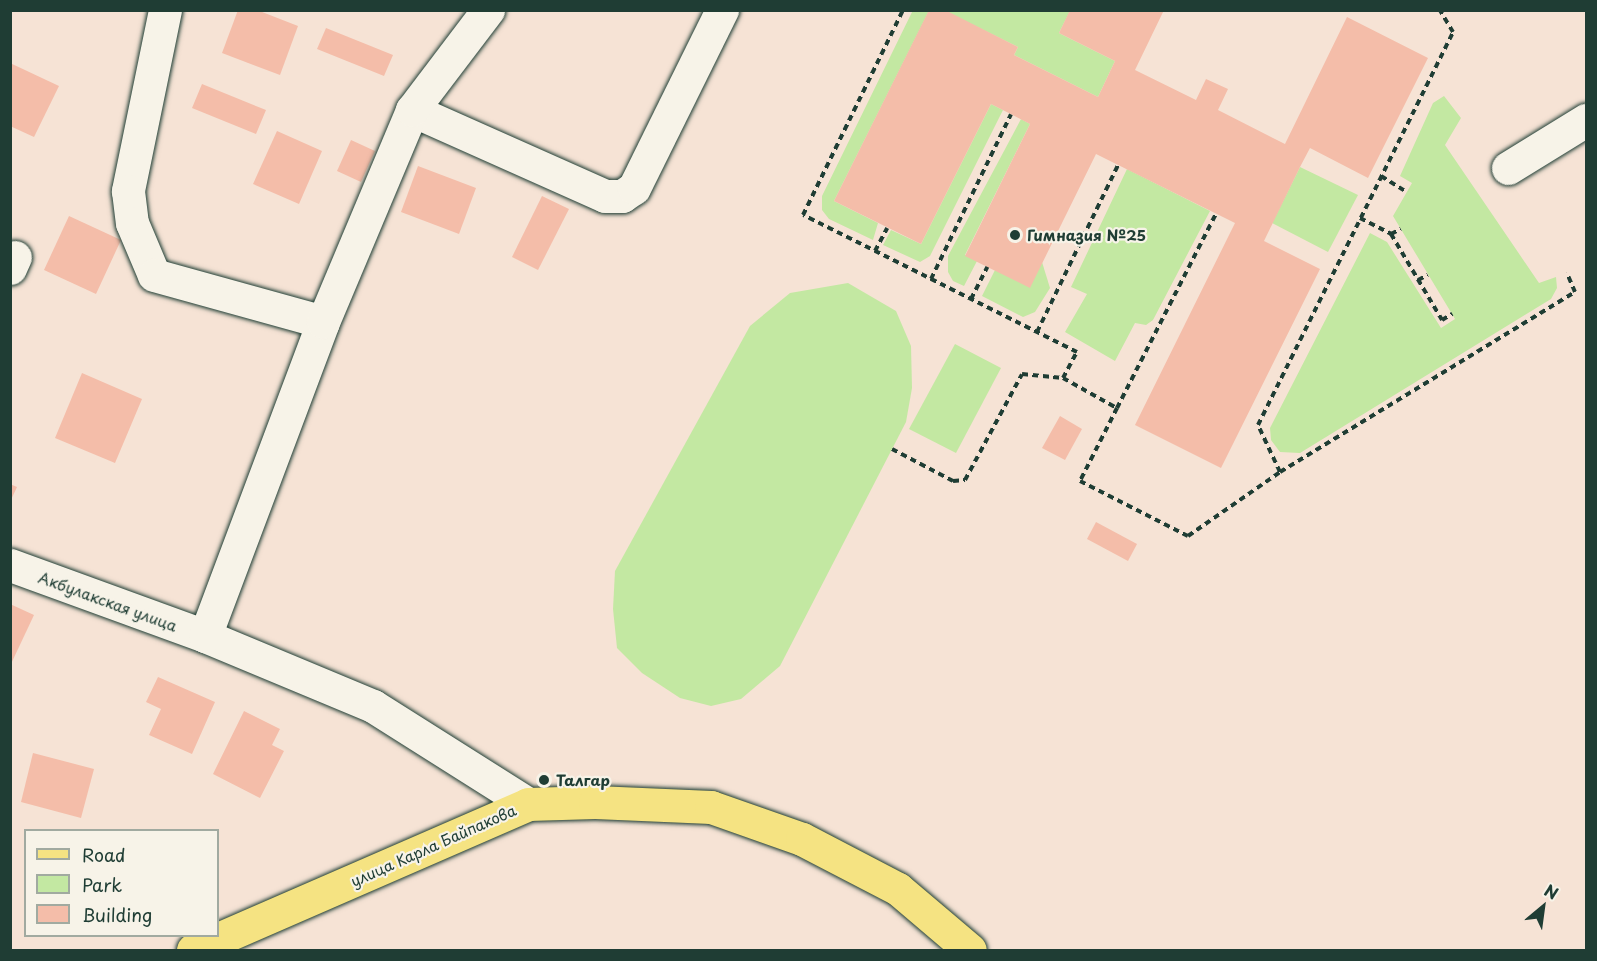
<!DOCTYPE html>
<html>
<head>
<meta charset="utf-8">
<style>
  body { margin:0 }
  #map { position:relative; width:1597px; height:961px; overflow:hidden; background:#f6e3d5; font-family:"Playpen Sans",sans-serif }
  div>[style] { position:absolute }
  .green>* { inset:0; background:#c3e8a2 }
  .building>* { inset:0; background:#f4bda9 }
  .path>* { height:4px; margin-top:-2px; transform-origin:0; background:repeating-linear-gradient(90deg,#1f3d34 0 6px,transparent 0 10.5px) }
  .roads { filter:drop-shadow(0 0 2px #1f3d34) drop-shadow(0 0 2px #1f3d34) }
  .minor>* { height:33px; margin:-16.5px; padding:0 16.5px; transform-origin:16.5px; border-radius:16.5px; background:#f7f3e8 }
  .major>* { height:33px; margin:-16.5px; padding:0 16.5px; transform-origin:16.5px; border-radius:16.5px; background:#f5e382 }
  .dots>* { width:16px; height:16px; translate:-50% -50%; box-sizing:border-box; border:3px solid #f7f3e8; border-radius:50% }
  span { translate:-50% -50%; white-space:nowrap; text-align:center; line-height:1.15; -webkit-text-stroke:4.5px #f7f3e8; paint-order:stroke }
  .poi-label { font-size:15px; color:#1f3d34; font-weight:700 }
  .left { translate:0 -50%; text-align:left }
  .street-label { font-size:15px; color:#1f3d34 }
  .frame { position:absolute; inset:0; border:12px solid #1f3d34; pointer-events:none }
  .legend { position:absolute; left:24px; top:829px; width:195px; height:108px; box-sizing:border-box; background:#f7f3e8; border:2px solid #a1aaa0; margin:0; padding:8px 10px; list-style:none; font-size:18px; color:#1f3d34 }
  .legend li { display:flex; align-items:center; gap:12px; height:30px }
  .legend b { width:30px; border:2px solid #a1aaa0 }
  .north { position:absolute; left:1513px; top:877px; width:60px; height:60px; -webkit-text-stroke:4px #f7f3e8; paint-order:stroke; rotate:29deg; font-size:16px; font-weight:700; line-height:24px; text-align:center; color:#1f3d34 }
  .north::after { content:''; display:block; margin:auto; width:21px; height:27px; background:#1f3d34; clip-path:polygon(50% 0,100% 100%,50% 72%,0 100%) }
</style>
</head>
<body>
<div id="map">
  <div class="green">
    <i style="clip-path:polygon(913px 10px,929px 11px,834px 201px,878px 223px,873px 240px,829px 219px,822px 210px,822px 196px)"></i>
    <i style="clip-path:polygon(945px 11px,1070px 11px,1059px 33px,1115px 61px,1098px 97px,1014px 55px,1018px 47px)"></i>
    <i style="clip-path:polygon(1444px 96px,1461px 118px,1445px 145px,1539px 283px,1556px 277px,1557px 288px,1551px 299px,1300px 453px,1280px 452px,1271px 440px,1270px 428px,1370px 233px,1387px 242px,1441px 328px,1455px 319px,1393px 216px,1412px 183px,1400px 176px,1433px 103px)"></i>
    <i style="clip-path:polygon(991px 104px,1003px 110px,930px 256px,920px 262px,883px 245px,891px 230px,921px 244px)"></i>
    <i style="clip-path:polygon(1021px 119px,1030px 124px,965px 255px,977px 261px,964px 286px,953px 281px,948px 272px,948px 256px)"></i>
    <i style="clip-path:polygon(1300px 167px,1358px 195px,1328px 252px,1272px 223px)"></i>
    <i style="clip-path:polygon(1127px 169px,1210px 211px,1153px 320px,1146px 325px,1135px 323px,1115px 361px,1065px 332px,1087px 294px,1071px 287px)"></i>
    <i style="clip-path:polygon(1042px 262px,1050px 288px,1035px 312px,1023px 317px,982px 296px,995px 270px)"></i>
    <i style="clip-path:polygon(848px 283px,896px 311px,911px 346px,912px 388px,906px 422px,780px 666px,741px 699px,711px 706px,680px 698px,642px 673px,617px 648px,613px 609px,615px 571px,750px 326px,790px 293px)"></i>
    <i style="clip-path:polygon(955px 344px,1001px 368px,956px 453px,909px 429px)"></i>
  </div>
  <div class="building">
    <i style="clip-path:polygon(238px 10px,257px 10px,298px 26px,280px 75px,222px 53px)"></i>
    <i style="clip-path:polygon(929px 10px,945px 10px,1018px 47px,1014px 55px,1098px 97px,1115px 61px,1059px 33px,1070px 10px,1164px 10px,1135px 70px,1196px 100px,1206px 79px,1228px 89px,1218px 110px,1285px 144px,1347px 17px,1428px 58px,1368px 178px,1310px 148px,1300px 167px,1264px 241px,1320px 269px,1221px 468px,1135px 425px,1235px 223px,1096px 154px,1030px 288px,965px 256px,1030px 124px,991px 104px,921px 244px,834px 201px)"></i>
    <i style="clip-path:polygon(326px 28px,393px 55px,384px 76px,317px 49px)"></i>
    <i style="clip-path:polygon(10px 63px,59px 86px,34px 137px,10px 126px)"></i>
    <i style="clip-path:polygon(202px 84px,266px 110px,256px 134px,192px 108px)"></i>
    <i style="clip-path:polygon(277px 131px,322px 151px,299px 204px,253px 184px)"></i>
    <i style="clip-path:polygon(351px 140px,375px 151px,361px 182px,337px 171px)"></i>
    <i style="clip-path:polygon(418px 166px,476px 188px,459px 234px,401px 212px)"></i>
    <i style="clip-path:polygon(542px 196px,569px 209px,538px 270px,512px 257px)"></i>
    <i style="clip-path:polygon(69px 216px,121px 240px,96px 294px,44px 270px)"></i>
    <i style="clip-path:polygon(82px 373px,142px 399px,115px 463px,55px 438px)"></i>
    <i style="clip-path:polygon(1060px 416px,1082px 429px,1065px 460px,1042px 448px)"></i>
    <i style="clip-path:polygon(10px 484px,17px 487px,10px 502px)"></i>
    <i style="clip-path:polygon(1096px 522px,1137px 544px,1128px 561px,1087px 539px)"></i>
    <i style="clip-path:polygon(10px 604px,34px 615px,10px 666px)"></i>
    <i style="clip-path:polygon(158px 677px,215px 702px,192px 754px,149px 735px,161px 709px,146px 702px)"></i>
    <i style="clip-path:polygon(244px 711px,280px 729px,272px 745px,284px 751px,260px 798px,213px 774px)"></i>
    <i style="clip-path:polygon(33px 753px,94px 769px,81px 818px,21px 802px)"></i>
  </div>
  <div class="path">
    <i style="left:1034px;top:10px;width:6px"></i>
    <i style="left:1381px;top:176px;width:31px;rotate:32deg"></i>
    <i style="left:1360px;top:218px;width:35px;rotate:27deg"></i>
    <i style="left:1391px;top:234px;width:100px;rotate:59.3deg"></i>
    <i style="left:1442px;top:320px;width:12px;rotate:-31deg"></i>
    <i style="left:1391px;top:234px;width:11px;rotate:-27deg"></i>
    <i style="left:875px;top:251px;width:26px;rotate:-62deg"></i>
    <i style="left:931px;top:279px;width:183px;rotate:-64.1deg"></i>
    <i style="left:1418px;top:280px;width:11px;rotate:-27deg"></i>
    <i style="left:971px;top:299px;width:36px;rotate:-63deg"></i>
    <i style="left:1037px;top:332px;width:186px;rotate:-64.1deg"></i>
    <i style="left:1063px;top:378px;width:62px;rotate:29.1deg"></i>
    <i style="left:1117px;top:408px;width:82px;rotate:116.9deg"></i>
    <i style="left:1080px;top:481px;width:121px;rotate:27deg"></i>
    <i style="left:1188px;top:536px;width:112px;rotate:-34.8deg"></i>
    <i style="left:1280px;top:472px;width:52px;rotate:-115.1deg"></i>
    <i style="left:1258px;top:425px;width:439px;rotate:-63.6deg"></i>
    <i style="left:1453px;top:32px;width:26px;rotate:-121deg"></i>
    <i style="left:1117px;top:408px;width:218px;rotate:-63deg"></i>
    <i style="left:892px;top:449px;width:69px;rotate:27.7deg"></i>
    <i style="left:953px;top:481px;width:12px;rotate:-5deg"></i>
    <i style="left:965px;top:480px;width:120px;rotate:-61.7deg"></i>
    <i style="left:1022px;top:374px;width:41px;rotate:5.6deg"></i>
    <i style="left:1063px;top:378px;width:30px;rotate:-62deg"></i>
    <i style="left:1077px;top:352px;width:306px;rotate:-153.4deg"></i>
    <i style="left:803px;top:215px;width:228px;rotate:-64deg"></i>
    <i style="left:1280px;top:472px;width:346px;rotate:-31.4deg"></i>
    <i style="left:1575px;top:292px;width:21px;rotate:-113deg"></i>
  </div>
  <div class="roads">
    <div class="minor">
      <i style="left:165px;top:10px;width:185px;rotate:101.6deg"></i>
      <i style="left:128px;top:191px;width:32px;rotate:83deg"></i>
      <i style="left:132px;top:223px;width:56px;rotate:67.1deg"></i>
      <i style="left:154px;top:275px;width:175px;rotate:15.5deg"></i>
      <i style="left:412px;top:110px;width:211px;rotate:24deg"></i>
      <i style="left:605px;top:196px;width:17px"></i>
      <i style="left:622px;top:196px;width:14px;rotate:-34deg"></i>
      <i style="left:634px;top:188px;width:199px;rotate:-63.7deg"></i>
      <i style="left:1508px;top:168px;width:92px;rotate:-31.6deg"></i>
      <i style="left:10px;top:268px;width:12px;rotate:-66deg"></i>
      <i style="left:10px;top:565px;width:208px;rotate:20deg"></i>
      <i style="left:205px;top:636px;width:182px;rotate:22.6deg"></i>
      <i style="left:373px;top:706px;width:183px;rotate:32.3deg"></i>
      <i style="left:205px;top:636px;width:335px;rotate:-69.4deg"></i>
      <i style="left:323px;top:322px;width:230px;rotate:-67.2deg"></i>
      <i style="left:412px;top:110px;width:126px;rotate:-52.8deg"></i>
    </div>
    <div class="major">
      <i style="left:193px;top:950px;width:365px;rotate:-23.5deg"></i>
      <i style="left:528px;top:804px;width:67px;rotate:-1.7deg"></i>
      <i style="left:595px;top:802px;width:116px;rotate:2.5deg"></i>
      <i style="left:711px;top:807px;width:96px;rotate:19.4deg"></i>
      <i style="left:802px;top:839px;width:108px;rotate:27.5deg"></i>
      <i style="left:898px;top:889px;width:94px;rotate:40.3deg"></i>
    </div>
  </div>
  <div class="dots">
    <i style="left:1015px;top:235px;background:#1f3d34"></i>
    <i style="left:544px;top:780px;background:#1f3d34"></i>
  </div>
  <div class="poi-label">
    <span class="left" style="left:1027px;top:235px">Гимназия №25</span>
    <span class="left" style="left:556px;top:780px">Талгар</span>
  </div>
  <div class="street-label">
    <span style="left:108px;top:601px;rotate:20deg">Акбулакская улица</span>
    <span style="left:433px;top:845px;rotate:-24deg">улица Карла Байпакова</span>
  </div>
  <div class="frame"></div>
  <ul class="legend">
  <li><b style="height:8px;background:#f5e382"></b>Road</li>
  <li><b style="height:16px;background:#c3e8a2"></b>Park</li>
  <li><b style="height:16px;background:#f4bda9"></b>Building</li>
  </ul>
  <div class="north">N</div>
</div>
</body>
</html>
